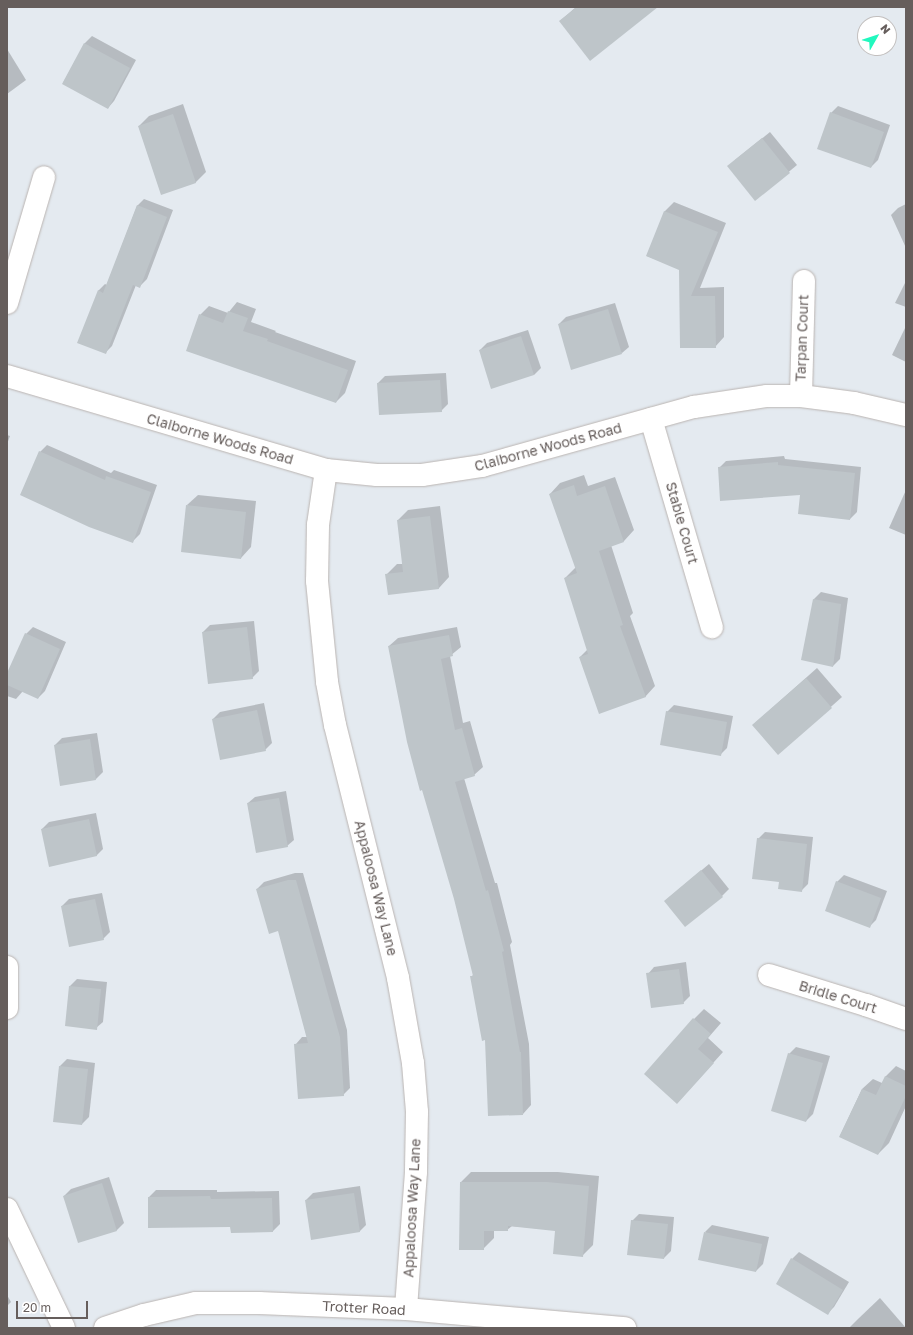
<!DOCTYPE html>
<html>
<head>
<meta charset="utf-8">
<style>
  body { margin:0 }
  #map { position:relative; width:913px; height:1335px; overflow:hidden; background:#e4eaf0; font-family:"Golos Text",sans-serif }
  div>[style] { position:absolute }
  .shadow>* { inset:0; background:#0003 }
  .building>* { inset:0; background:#bec5c9 }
  .roads { filter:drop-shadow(0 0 1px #bab4b1) drop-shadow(0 0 1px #bab4b1) }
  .street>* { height:22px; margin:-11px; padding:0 11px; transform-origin:11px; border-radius:11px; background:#fff }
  span { translate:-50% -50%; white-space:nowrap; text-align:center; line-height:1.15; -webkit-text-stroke:3px #fff; paint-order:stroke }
  .street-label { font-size:14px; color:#665e5c }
  .frame { position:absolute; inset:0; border:8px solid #665e5c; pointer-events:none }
  .north { position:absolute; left:857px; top:16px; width:40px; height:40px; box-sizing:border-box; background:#fff; border:1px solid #c2bfbe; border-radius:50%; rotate:51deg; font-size:11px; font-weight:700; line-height:16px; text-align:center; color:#665e5c }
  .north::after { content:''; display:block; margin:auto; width:14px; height:18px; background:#21f8be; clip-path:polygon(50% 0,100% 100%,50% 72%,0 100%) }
  .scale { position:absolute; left:16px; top:1301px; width:72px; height:18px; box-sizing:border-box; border:2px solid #665e5c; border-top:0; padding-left:5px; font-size:12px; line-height:14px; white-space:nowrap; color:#665e5c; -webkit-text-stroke:3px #fff; paint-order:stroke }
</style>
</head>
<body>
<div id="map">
  <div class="shadow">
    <i style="clip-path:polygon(576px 7px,657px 7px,560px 21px)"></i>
    <i style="clip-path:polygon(92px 36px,136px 60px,114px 101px,108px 108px,63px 83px,85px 43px)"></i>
    <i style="clip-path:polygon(7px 49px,26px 80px,7px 94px)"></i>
    <i style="clip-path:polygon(183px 104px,206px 172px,195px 183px,139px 126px,149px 116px)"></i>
    <i style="clip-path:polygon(838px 106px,890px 125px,878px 160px,871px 167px,831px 113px)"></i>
    <i style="clip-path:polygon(770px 132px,797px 165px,755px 200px,735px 160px)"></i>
    <i style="clip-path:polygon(144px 199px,173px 210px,147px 279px,140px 286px,136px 285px,112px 346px,105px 353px,98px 291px,105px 284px,107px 285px,137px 206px)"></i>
    <i style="clip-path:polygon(674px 202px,726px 223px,700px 288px,724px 287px,724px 337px,715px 347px,681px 347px,680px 269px,647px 256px,665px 211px)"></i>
    <i style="clip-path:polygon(906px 204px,906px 248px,891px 215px,898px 208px)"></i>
    <i style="clip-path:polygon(906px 281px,906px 307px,895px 303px)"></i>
    <i style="clip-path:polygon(237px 302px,256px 309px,251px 322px,276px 331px,275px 332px,356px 361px,345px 393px,336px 402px,200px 315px,209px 306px,228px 313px)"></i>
    <i style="clip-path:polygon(615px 303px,629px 347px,622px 353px,559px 324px,566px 317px)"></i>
    <i style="clip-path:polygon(906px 326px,906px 362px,892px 355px)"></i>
    <i style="clip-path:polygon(528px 330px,541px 368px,534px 375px,480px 350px,487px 343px)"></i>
    <i style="clip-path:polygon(446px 373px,448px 404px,441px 411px,378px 383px,385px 376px)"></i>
    <i style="clip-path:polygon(7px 435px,10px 436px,7px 444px)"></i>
    <i style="clip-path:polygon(47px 445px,111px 473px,114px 470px,157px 485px,140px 534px,133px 541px,40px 452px)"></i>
    <i style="clip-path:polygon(784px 456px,785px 459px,861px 467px,857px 512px,850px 519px,801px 494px,719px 468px,726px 461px)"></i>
    <i style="clip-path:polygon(584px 475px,588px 486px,615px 477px,634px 530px,624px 541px,611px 545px,633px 613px,630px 616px,655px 686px,645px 697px,580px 657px,588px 649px,565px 578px,576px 567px,550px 494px,560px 483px)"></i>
    <i style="clip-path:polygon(906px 490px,906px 535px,889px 528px)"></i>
    <i style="clip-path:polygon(198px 495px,256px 501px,251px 547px,241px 558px,187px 505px)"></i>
    <i style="clip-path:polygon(440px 506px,449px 577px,439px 588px,389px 594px,386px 575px,397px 564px,403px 564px,398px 520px,408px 510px)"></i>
    <i style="clip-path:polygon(821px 592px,848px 598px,840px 659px,833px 666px,802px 659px,814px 599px)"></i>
    <i style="clip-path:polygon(254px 621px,259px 671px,252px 678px,203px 632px,210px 625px)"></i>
    <i style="clip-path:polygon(33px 627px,66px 642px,45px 691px,38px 698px,23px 691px,16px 699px,7px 696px,7px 676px,26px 634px)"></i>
    <i style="clip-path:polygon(457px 627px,461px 647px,450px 656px,463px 723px,470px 721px,483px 767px,474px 775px,464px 778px,495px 883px,497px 883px,512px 942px,510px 945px,529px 1044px,531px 1105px,523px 1114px,486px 1039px,471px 977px,474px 974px,389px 646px,398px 638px)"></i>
    <i style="clip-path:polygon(817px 668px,842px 697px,778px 754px,753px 725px)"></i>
    <i style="clip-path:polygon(264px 703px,272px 743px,265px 750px,213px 719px,220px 712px)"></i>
    <i style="clip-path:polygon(674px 705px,733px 716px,727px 748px,720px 755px,667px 712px)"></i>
    <i style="clip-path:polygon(97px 733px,103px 772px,96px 779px,61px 784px,55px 745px,62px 738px)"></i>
    <i style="clip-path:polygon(286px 791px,294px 840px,287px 846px,248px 803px,255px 797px)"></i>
    <i style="clip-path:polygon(96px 813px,103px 849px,96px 856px,42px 829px,49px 822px)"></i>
    <i style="clip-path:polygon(765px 832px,813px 837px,808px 884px,801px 891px,780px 881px,758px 839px)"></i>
    <i style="clip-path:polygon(709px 864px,729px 889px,722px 896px,665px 901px)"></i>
    <i style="clip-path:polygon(295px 873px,303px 873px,347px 1030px,350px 1088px,343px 1095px,296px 1044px,302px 1037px,307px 1037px,279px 930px,257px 889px,264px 882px)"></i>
    <i style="clip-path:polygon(844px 875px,887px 891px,876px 920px,869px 927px,837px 882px)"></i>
    <i style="clip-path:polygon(102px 893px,110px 932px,103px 939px,62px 906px,69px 899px)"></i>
    <i style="clip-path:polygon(686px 962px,690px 996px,683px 1003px,648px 974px,654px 967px)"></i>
    <i style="clip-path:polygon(77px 979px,107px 982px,103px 1022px,96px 1028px,66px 1025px,70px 986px)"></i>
    <i style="clip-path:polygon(704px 1009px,721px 1023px,708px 1038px,723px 1052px,677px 1103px,694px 1019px)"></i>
    <i style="clip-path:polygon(796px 1047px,830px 1056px,813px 1114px,806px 1121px,789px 1054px)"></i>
    <i style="clip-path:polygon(67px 1059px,95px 1063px,89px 1117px,82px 1124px,60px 1066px)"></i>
    <i style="clip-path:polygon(896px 1066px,906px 1071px,906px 1106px,889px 1143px,878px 1154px,840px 1136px,862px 1089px,873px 1079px,882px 1083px,886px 1076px)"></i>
    <i style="clip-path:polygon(471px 1172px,558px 1172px,599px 1176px,593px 1245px,582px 1256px,556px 1230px,512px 1226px,507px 1230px,494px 1230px,494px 1238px,483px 1249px,461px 1182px)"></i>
    <i style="clip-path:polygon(109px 1177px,124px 1223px,117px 1230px,79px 1242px,64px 1196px,71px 1189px)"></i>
    <i style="clip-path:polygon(360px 1186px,366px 1225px,359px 1232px,306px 1200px,313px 1193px)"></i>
    <i style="clip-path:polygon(156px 1190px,217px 1190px,217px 1192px,279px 1191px,280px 1224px,273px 1231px,231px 1226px,149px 1197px)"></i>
    <i style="clip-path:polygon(639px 1214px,674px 1217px,671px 1251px,664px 1258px,632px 1221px)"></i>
    <i style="clip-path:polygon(712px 1225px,769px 1237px,763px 1264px,756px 1271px,705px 1232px)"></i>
    <i style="clip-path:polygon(799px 1252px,849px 1282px,834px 1307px,827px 1314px,792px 1259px)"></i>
    <i style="clip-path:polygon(7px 1295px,11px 1302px,7px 1306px)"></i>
    <i style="clip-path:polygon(880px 1298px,906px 1328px,849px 1328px,858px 1319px)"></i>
  </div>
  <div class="building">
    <i style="clip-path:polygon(577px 7px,658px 7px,590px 61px,559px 21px)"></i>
    <i style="clip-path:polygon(84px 43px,130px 68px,108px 109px,62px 84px)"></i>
    <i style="clip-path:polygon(830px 112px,884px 132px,871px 168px,817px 149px)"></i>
    <i style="clip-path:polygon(173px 114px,196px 183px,161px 195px,138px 126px)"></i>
    <i style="clip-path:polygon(762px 138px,790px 173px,755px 201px,727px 166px)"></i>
    <i style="clip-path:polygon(137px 205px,167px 217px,140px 288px,133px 285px,106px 354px,77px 343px,98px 290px,103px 293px)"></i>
    <i style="clip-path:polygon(664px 211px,718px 232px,691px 296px,715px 296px,716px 348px,680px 348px,679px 270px,646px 256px)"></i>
    <i style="clip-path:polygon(608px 309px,622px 354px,571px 370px,558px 324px)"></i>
    <i style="clip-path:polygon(228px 311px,248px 318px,243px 331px,268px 339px,267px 341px,348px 370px,336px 403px,186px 351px,199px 314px,223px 323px)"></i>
    <i style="clip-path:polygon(521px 336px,534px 375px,491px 389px,479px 350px)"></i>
    <i style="clip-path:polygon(440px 380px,442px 412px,379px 415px,377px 383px)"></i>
    <i style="clip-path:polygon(39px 451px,105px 480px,106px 476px,151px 492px,133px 543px,89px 527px,20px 495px)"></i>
    <i style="clip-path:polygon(778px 462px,778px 465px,855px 473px,850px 520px,798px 514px,800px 495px,720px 501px,718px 467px)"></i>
    <i style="clip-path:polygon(574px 485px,577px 496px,605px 486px,624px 542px,599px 551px,623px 625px,620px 626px,646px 697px,599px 714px,579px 657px,588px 654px,564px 578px,577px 573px,549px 494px)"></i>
    <i style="clip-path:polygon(186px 505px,246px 512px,241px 559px,181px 552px)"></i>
    <i style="clip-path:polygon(430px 516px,439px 589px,388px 595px,385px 574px,403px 572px,397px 520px)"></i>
    <i style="clip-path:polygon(813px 599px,841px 604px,833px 667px,801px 660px)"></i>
    <i style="clip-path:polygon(247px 627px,253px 679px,208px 684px,202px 632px)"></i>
    <i style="clip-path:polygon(25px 633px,60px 649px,38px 699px,7px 685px,7px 673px)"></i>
    <i style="clip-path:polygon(449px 635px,453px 656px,441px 659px,455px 730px,462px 728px,475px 776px,455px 782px,486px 891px,488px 890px,504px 951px,502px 952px,520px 1052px,521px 1052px,523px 1115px,488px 1116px,485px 1040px,482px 1041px,470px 976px,473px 976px,454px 899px,422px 790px,420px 791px,407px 742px,388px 646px)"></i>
    <i style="clip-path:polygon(806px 678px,832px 708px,778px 755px,752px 725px)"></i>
    <i style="clip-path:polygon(257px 710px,266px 751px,220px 760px,212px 719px)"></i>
    <i style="clip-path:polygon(666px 711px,727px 722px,721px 756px,660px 745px)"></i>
    <i style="clip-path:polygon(90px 739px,96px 780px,60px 786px,54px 745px)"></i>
    <i style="clip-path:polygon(279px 798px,288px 847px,256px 853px,247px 803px)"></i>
    <i style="clip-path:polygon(89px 819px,97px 856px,49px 867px,41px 829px)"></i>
    <i style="clip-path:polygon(757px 838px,807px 844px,802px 892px,778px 889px,779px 882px,752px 879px)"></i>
    <i style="clip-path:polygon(701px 870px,723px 897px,685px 927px,664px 901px)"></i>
    <i style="clip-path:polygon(288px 880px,296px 880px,340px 1037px,344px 1096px,298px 1099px,294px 1044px,308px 1043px,278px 931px,269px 934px,256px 889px)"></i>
    <i style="clip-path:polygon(836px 881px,881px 898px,870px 928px,825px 911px)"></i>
    <i style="clip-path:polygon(95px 899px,104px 940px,69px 947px,61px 906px)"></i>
    <i style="clip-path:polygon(679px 969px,684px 1004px,651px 1008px,646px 973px)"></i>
    <i style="clip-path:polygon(69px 986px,101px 989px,97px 1030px,65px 1026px)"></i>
    <i style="clip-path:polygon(693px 1018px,711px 1034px,698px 1049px,714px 1063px,677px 1104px,644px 1074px)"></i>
    <i style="clip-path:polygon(788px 1053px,823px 1063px,806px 1122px,771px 1111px)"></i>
    <i style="clip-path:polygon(59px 1066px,88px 1069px,82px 1125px,53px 1122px)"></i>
    <i style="clip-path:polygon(885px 1076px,906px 1086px,906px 1096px,878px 1155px,839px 1137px,862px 1089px,876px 1095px)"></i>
    <i style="clip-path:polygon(460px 1182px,547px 1182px,589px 1186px,583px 1257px,553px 1254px,555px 1231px,508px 1226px,508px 1231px,484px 1231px,484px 1250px,459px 1250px)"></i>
    <i style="clip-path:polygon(102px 1183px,117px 1231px,78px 1243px,63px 1196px)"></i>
    <i style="clip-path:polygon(354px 1193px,360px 1232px,311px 1240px,305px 1200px)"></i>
    <i style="clip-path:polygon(210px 1196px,211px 1199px,272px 1198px,273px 1232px,231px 1233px,230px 1227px,148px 1228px,148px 1197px)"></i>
    <i style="clip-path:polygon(631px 1220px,668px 1224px,664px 1259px,627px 1255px)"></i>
    <i style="clip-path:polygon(704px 1232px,762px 1244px,756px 1272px,698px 1260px)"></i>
    <i style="clip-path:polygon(791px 1258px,843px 1290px,828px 1315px,776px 1284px)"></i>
  </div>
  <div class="roads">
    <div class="street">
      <i style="left:7px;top:303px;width:131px;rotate:-73.6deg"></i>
      <i style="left:7px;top:376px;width:333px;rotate:16.4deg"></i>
      <i style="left:326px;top:470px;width:51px;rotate:5.6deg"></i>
      <i style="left:377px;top:475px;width:45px"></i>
      <i style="left:422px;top:475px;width:61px;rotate:-8.5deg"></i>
      <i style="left:482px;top:466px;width:220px;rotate:-15.6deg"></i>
      <i style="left:694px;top:407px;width:74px;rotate:-8.6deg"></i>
      <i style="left:767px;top:396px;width:34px"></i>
      <i style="left:801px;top:396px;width:53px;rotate:7.5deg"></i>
      <i style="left:854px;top:403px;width:53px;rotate:13deg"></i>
      <i style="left:801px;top:396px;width:115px;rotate:-88.5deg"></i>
      <i style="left:651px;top:419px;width:217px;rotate:73.7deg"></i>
      <i style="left:326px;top:470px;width:56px;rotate:98.3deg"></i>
      <i style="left:318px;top:525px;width:56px;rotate:91deg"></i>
      <i style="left:317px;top:581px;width:101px;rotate:84.3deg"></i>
      <i style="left:327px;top:682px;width:44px;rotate:79.5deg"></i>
      <i style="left:335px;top:725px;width:261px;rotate:76deg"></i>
      <i style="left:398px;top:978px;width:86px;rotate:80deg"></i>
      <i style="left:413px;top:1063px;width:49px;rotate:85.3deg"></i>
      <i style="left:417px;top:1112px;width:60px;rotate:91deg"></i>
      <i style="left:416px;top:1172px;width:137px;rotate:94.2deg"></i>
      <i style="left:7px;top:967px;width:41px;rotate:90deg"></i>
      <i style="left:769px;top:975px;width:102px;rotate:17.2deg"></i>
      <i style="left:866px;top:1005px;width:42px;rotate:19.3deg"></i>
      <i style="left:7px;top:1209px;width:132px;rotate:64.4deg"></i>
      <i style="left:105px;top:1328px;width:41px;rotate:-18.4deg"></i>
      <i style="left:144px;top:1315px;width:53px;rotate:-13deg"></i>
      <i style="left:196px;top:1303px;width:63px"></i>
      <i style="left:259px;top:1303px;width:147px;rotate:2.3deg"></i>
      <i style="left:406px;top:1309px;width:220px;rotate:5deg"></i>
    </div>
  </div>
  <div class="street-label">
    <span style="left:802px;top:338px;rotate:-88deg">Tarpan Court</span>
    <span style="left:220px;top:439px;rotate:16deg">Claiborne Woods Road</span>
    <span style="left:548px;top:447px;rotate:-15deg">Claiborne Woods Road</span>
    <span style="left:682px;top:523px;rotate:74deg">Stable Court</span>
    <span style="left:376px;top:888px;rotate:76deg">Appaloosa Way Lane</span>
    <span style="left:838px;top:997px;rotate:17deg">Bridle Court</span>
    <span style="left:412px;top:1208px;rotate:-87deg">Appaloosa Way Lane</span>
    <span style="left:364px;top:1308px;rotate:3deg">Trotter Road</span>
  </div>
  <div class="frame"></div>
  <div class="north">N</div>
  <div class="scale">20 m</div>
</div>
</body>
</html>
